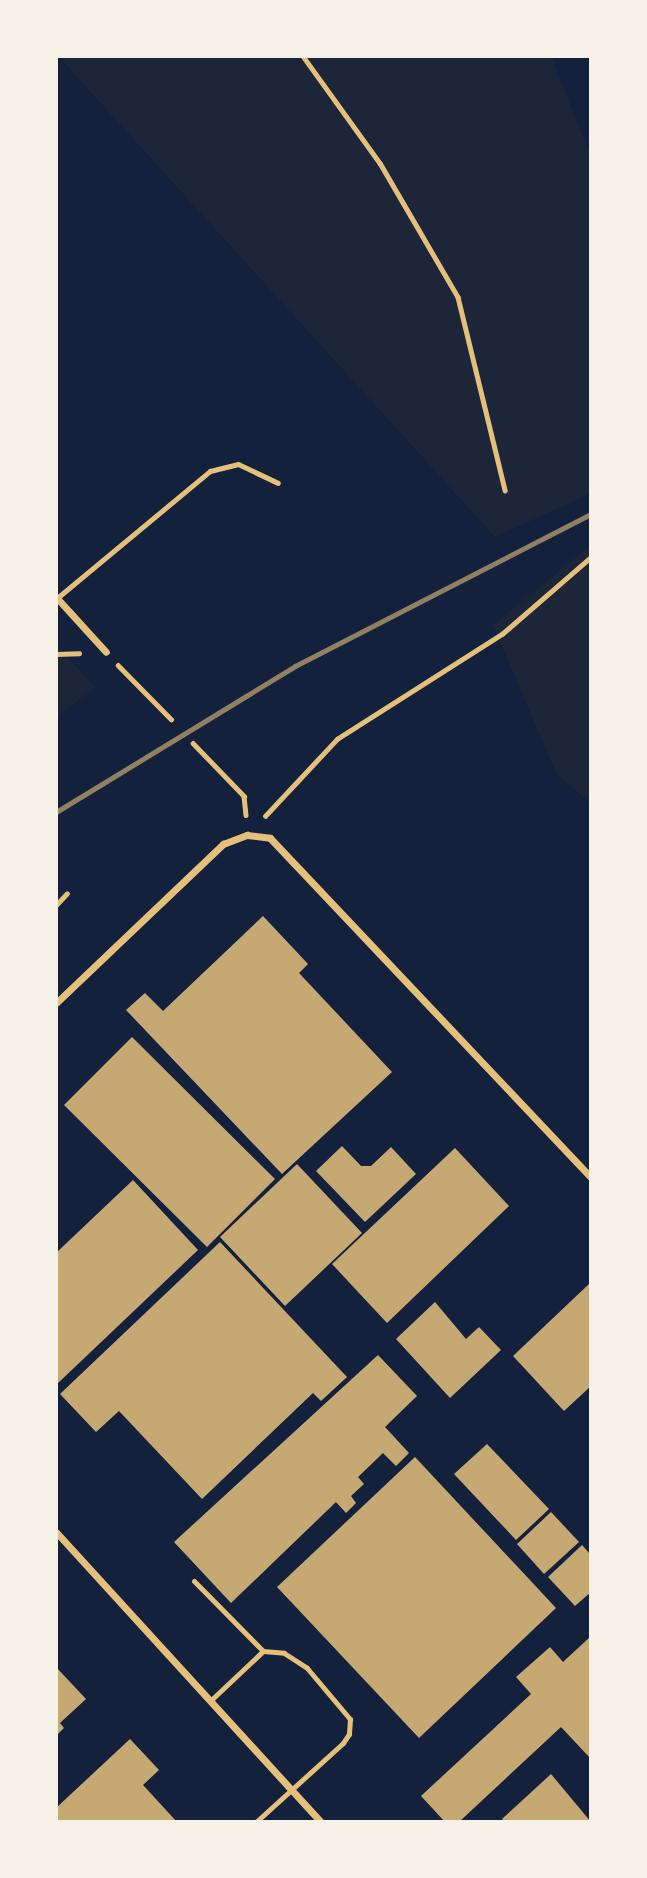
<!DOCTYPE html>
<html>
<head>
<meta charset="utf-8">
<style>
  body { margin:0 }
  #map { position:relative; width:647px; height:1878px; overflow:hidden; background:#14213d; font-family:Rubik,sans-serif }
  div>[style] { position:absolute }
  .green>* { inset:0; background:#1d2539 }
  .building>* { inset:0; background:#c6a872 }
  .path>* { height:4.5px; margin:-2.25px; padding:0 2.25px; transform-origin:2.25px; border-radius:2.25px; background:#e5c07b }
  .service>* { height:5px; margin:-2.5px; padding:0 2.5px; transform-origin:2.5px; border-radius:2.5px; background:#e5c07b }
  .minor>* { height:7px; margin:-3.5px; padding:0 3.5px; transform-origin:3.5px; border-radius:3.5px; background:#e5c07b }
  .rail>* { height:5px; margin:-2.5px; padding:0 2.5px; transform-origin:2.5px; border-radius:2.5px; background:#918062 }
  span { translate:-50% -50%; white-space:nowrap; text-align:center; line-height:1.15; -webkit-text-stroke:7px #f6f1e7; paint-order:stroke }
  .frame { position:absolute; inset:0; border:58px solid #f6f1e7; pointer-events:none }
</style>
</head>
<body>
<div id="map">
  <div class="green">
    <i style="clip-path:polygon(58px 56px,551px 56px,591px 157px,591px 493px,495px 537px)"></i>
    <i style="clip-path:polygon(591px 545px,591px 803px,557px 775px,493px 625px)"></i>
    <i style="clip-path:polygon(56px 645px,96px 688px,56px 716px)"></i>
  </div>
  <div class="building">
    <i style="clip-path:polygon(263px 916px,308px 964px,299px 973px,392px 1072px,282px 1174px,126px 1010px,145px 993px,163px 1011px)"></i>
    <i style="clip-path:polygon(132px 1037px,275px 1179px,207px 1247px,64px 1105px)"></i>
    <i style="clip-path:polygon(342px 1146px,361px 1166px,371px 1166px,391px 1147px,416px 1174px,365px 1222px,316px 1171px)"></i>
    <i style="clip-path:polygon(455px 1148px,509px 1206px,387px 1323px,332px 1264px)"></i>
    <i style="clip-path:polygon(297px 1164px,362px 1233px,285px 1306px,220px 1237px)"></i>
    <i style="clip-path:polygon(133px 1180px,198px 1250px,56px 1385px,56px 1253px)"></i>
    <i style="clip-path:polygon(220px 1242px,347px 1377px,321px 1401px,313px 1393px,202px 1499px,119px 1411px,96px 1432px,60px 1394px)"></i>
    <i style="clip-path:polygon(589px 1284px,591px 1386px,564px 1411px,513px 1356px)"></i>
    <i style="clip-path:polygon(435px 1302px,466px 1339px,479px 1327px,501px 1350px,450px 1398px,396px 1339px)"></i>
    <i style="clip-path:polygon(378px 1355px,417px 1396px,385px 1427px,409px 1453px,396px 1466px,383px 1453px,358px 1477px,364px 1484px,351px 1496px,356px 1503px,346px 1513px,336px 1502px,231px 1603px,174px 1542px)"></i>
    <i style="clip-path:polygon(487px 1444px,549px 1509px,516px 1540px,454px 1474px)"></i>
    <i style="clip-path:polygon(415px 1457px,556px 1608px,419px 1738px,277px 1587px)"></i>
    <i style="clip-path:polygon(551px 1512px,579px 1542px,544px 1574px,517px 1544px)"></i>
    <i style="clip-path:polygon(582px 1545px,591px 1555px,591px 1592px,575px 1606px,548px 1577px)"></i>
    <i style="clip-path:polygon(591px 1636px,591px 1759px,561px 1727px,459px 1822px,445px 1822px,421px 1796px,531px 1694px,516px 1677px,550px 1647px,563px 1662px)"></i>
    <i style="clip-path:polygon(56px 1667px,86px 1699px,60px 1723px,64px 1728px,56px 1736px)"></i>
    <i style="clip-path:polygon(130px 1739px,159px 1770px,143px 1785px,177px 1822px,56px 1822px,56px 1808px)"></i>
    <i style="clip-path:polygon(551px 1774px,591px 1822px,505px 1822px,502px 1819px)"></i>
  </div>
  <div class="path">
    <i style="left:303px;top:56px;width:132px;rotate:54.3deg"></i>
    <i style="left:380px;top:163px;width:155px;rotate:59.8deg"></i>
    <i style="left:458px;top:297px;width:199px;rotate:76.3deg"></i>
    <i style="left:56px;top:654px;width:23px;rotate:-2deg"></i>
    <i style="left:118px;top:665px;width:76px;rotate:45.5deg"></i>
    <i style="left:193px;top:743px;width:74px;rotate:46.1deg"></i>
    <i style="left:244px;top:796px;width:19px;rotate:84deg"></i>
    <i style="left:265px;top:816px;width:105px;rotate:-46.9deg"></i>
    <i style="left:337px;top:739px;width:196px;rotate:-32.5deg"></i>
    <i style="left:502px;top:634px;width:118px;rotate:-40.9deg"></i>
  </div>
  <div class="service">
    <i style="left:57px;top:598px;width:199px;rotate:-39.7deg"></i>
    <i style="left:210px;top:471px;width:29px;rotate:-14deg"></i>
    <i style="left:238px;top:464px;width:44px;rotate:25.4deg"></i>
    <i style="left:56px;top:905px;width:16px;rotate:-47deg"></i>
    <i style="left:194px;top:1581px;width:98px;rotate:45.4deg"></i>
    <i style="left:210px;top:1701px;width:73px;rotate:-43.3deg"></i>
    <i style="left:263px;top:1651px;width:21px;rotate:5deg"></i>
    <i style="left:284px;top:1653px;width:27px;rotate:33deg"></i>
    <i style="left:307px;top:1668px;width:67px;rotate:49.9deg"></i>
    <i style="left:350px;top:1719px;width:15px;rotate:94deg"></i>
    <i style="left:349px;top:1734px;width:11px;rotate:124deg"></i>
    <i style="left:343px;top:1743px;width:118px;rotate:137.8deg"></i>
  </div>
  <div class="minor">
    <i style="left:56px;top:597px;width:74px;rotate:47.7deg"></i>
    <i style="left:56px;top:1003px;width:231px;rotate:-43.6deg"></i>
    <i style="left:223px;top:844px;width:26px;rotate:-21deg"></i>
    <i style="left:247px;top:835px;width:23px;rotate:7deg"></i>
    <i style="left:270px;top:838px;width:467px;rotate:46.6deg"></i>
    <i style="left:56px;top:1532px;width:393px;rotate:47.6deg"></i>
  </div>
  <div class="rail">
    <i style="left:56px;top:812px;width:280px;rotate:-31.4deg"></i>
    <i style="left:295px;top:666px;width:333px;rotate:-27.2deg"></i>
  </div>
  <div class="frame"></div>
</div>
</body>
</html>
